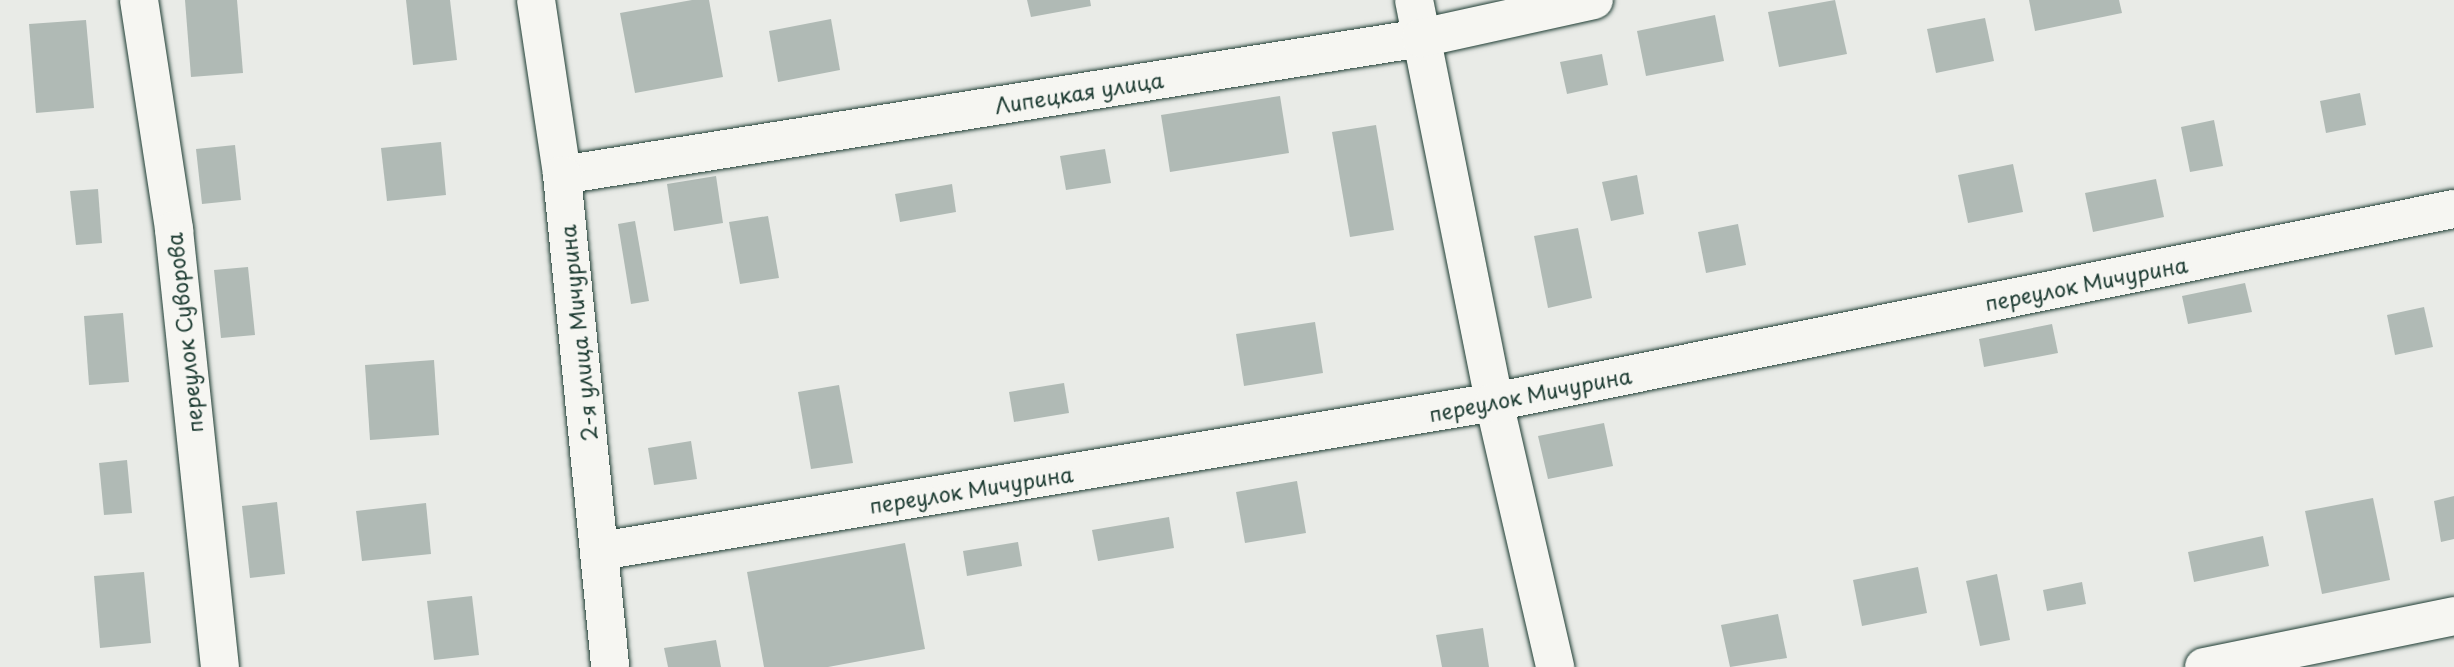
<!DOCTYPE html>
<html>
<head>
<meta charset="utf-8">
<style>
  body { margin:0 }
  #map { position:relative; width:2454px; height:667px; overflow:hidden; background:#e9ebe7; font-family:"Playpen Sans",sans-serif }
  div>[style] { position:absolute }
  .building>* { inset:0; background:#b0bab5 }
  .roads { filter:drop-shadow(0 0 2px #1f3d34) drop-shadow(0 0 2px #1f3d34) }
  .minor>* { height:38px; margin:-19px; padding:0 19px; transform-origin:19px; border-radius:19px; background:#f6f6f2 }
  .primary>* { height:38px; margin:-19px; padding:0 19px; transform-origin:19px; border-radius:19px; background:#f6f6f2 }
  span { translate:-50% -50%; white-space:nowrap; text-align:center; line-height:1.15; -webkit-text-stroke:5px #f6f6f2; paint-order:stroke }
  .street-label { font-size:21px; color:#1f3d34 }
</style>
</head>
<body>
<div id="map">
  <div class="building">
    <i style="clip-path:polygon(185px 0,237px 0,243px 73px,191px 77px)"></i>
    <i style="clip-path:polygon(406px 0,450px 0,457px 60px,413px 65px)"></i>
    <i style="clip-path:polygon(692px 0,709px 0,723px 77px,635px 93px,620px 13px)"></i>
    <i style="clip-path:polygon(1027px 0,1090px 0,1091px 6px,1031px 17px)"></i>
    <i style="clip-path:polygon(1835px 0,1847px 54px,1779px 67px,1768px 12px)"></i>
    <i style="clip-path:polygon(2029px 0,2119px 0,2122px 13px,2035px 31px)"></i>
    <i style="clip-path:polygon(1715px 15px,1724px 61px,1646px 76px,1637px 31px)"></i>
    <i style="clip-path:polygon(1985px 18px,1994px 61px,1936px 73px,1927px 29px)"></i>
    <i style="clip-path:polygon(831px 19px,840px 70px,778px 82px,769px 31px)"></i>
    <i style="clip-path:polygon(86px 20px,94px 108px,36px 113px,29px 24px)"></i>
    <i style="clip-path:polygon(1602px 54px,1608px 85px,1567px 94px,1560px 62px)"></i>
    <i style="clip-path:polygon(2360px 93px,2366px 125px,2326px 133px,2320px 101px)"></i>
    <i style="clip-path:polygon(1280px 96px,1289px 153px,1170px 172px,1161px 115px)"></i>
    <i style="clip-path:polygon(2214px 120px,2223px 166px,2190px 172px,2181px 127px)"></i>
    <i style="clip-path:polygon(1376px 125px,1394px 230px,1350px 237px,1332px 132px)"></i>
    <i style="clip-path:polygon(441px 142px,446px 195px,387px 201px,381px 148px)"></i>
    <i style="clip-path:polygon(235px 145px,241px 200px,202px 204px,196px 149px)"></i>
    <i style="clip-path:polygon(1105px 149px,1111px 183px,1066px 190px,1060px 156px)"></i>
    <i style="clip-path:polygon(2013px 164px,2023px 212px,1968px 223px,1958px 175px)"></i>
    <i style="clip-path:polygon(1637px 175px,1644px 214px,1611px 221px,1602px 182px)"></i>
    <i style="clip-path:polygon(716px 176px,723px 223px,674px 231px,667px 184px)"></i>
    <i style="clip-path:polygon(2156px 179px,2164px 217px,2093px 232px,2085px 193px)"></i>
    <i style="clip-path:polygon(952px 184px,956px 212px,900px 222px,895px 194px)"></i>
    <i style="clip-path:polygon(98px 189px,102px 243px,76px 245px,70px 191px)"></i>
    <i style="clip-path:polygon(768px 216px,779px 278px,740px 284px,729px 222px)"></i>
    <i style="clip-path:polygon(635px 221px,649px 301px,631px 304px,618px 224px)"></i>
    <i style="clip-path:polygon(1738px 224px,1746px 265px,1706px 273px,1698px 232px)"></i>
    <i style="clip-path:polygon(1578px 228px,1592px 298px,1548px 308px,1534px 236px)"></i>
    <i style="clip-path:polygon(248px 267px,255px 335px,221px 338px,214px 270px)"></i>
    <i style="clip-path:polygon(2245px 283px,2252px 312px,2188px 324px,2182px 296px)"></i>
    <i style="clip-path:polygon(2424px 307px,2433px 347px,2395px 355px,2387px 315px)"></i>
    <i style="clip-path:polygon(123px 313px,129px 382px,89px 385px,84px 316px)"></i>
    <i style="clip-path:polygon(1315px 322px,1323px 373px,1244px 386px,1236px 334px)"></i>
    <i style="clip-path:polygon(2052px 324px,2058px 353px,1984px 367px,1979px 339px)"></i>
    <i style="clip-path:polygon(434px 360px,439px 435px,370px 440px,365px 365px)"></i>
    <i style="clip-path:polygon(1064px 383px,1069px 413px,1014px 422px,1009px 392px)"></i>
    <i style="clip-path:polygon(839px 385px,853px 463px,811px 469px,798px 392px)"></i>
    <i style="clip-path:polygon(1604px 423px,1613px 466px,1548px 479px,1538px 436px)"></i>
    <i style="clip-path:polygon(691px 441px,697px 479px,654px 485px,648px 448px)"></i>
    <i style="clip-path:polygon(127px 460px,132px 513px,104px 515px,99px 463px)"></i>
    <i style="clip-path:polygon(1297px 481px,1306px 533px,1245px 543px,1236px 492px)"></i>
    <i style="clip-path:polygon(2454px 496px,2454px 539px,2441px 542px,2434px 501px)"></i>
    <i style="clip-path:polygon(2373px 498px,2390px 580px,2322px 594px,2305px 511px)"></i>
    <i style="clip-path:polygon(277px 502px,285px 574px,250px 578px,242px 506px)"></i>
    <i style="clip-path:polygon(426px 503px,431px 554px,362px 561px,356px 511px)"></i>
    <i style="clip-path:polygon(1169px 517px,1174px 548px,1098px 561px,1092px 530px)"></i>
    <i style="clip-path:polygon(2263px 536px,2269px 566px,2194px 582px,2188px 552px)"></i>
    <i style="clip-path:polygon(1018px 542px,1022px 566px,967px 576px,963px 551px)"></i>
    <i style="clip-path:polygon(905px 543px,925px 649px,828px 667px,764px 667px,747px 572px)"></i>
    <i style="clip-path:polygon(1918px 567px,1927px 613px,1862px 626px,1853px 580px)"></i>
    <i style="clip-path:polygon(144px 572px,151px 643px,100px 648px,94px 576px)"></i>
    <i style="clip-path:polygon(1997px 574px,2010px 640px,1980px 646px,1966px 581px)"></i>
    <i style="clip-path:polygon(2082px 582px,2086px 604px,2047px 611px,2043px 590px)"></i>
    <i style="clip-path:polygon(472px 596px,479px 655px,434px 660px,427px 601px)"></i>
    <i style="clip-path:polygon(1778px 614px,1787px 658px,1730px 667px,1721px 625px)"></i>
    <i style="clip-path:polygon(1483px 628px,1489px 667px,1442px 667px,1436px 635px)"></i>
    <i style="clip-path:polygon(716px 640px,721px 667px,668px 667px,664px 648px)"></i>
  </div>
  <div class="roads">
    <div class="minor">
      <i style="left:139px;top:0;width:233px;rotate:81.3deg"></i>
      <i style="left:174px;top:230px;width:439px;rotate:84deg"></i>
      <i style="left:1414px;top:0;width:410px;rotate:78.7deg"></i>
      <i style="left:1494px;top:402px;width:272px;rotate:77deg"></i>
      <i style="left:562px;top:175px;width:870px;rotate:-9.06deg"></i>
      <i style="left:1421px;top:38px;width:177px;rotate:-12.4deg"></i>
      <i style="left:601px;top:551px;width:905px;rotate:-9.47deg"></i>
      <i style="left:1494px;top:402px;width:979px;rotate:-11.37deg"></i>
      <i style="left:2204px;top:667px;width:255px;rotate:-11.5deg"></i>
    </div>
    <div class="primary">
      <i style="left:536px;top:0;width:177px;rotate:81.5deg"></i>
      <i style="left:562px;top:175px;width:494px;rotate:84.4deg"></i>
    </div>
  </div>
  <div class="street-label">
    <span style="left:1079px;top:92px;rotate:-9deg">Липецкая улица</span>
    <span style="left:2086px;top:283px;rotate:-11deg">переулок Мичурина</span>
    <span style="left:184px;top:333px;rotate:-96deg">переулок Суворова</span>
    <span style="left:578px;top:333px;rotate:-96deg">2-я улица Мичурина</span>
    <span style="left:1530px;top:394px;rotate:-11deg">переулок Мичурина</span>
    <span style="left:971px;top:489px;rotate:-9deg">переулок Мичурина</span>
  </div>
</div>
</body>
</html>
